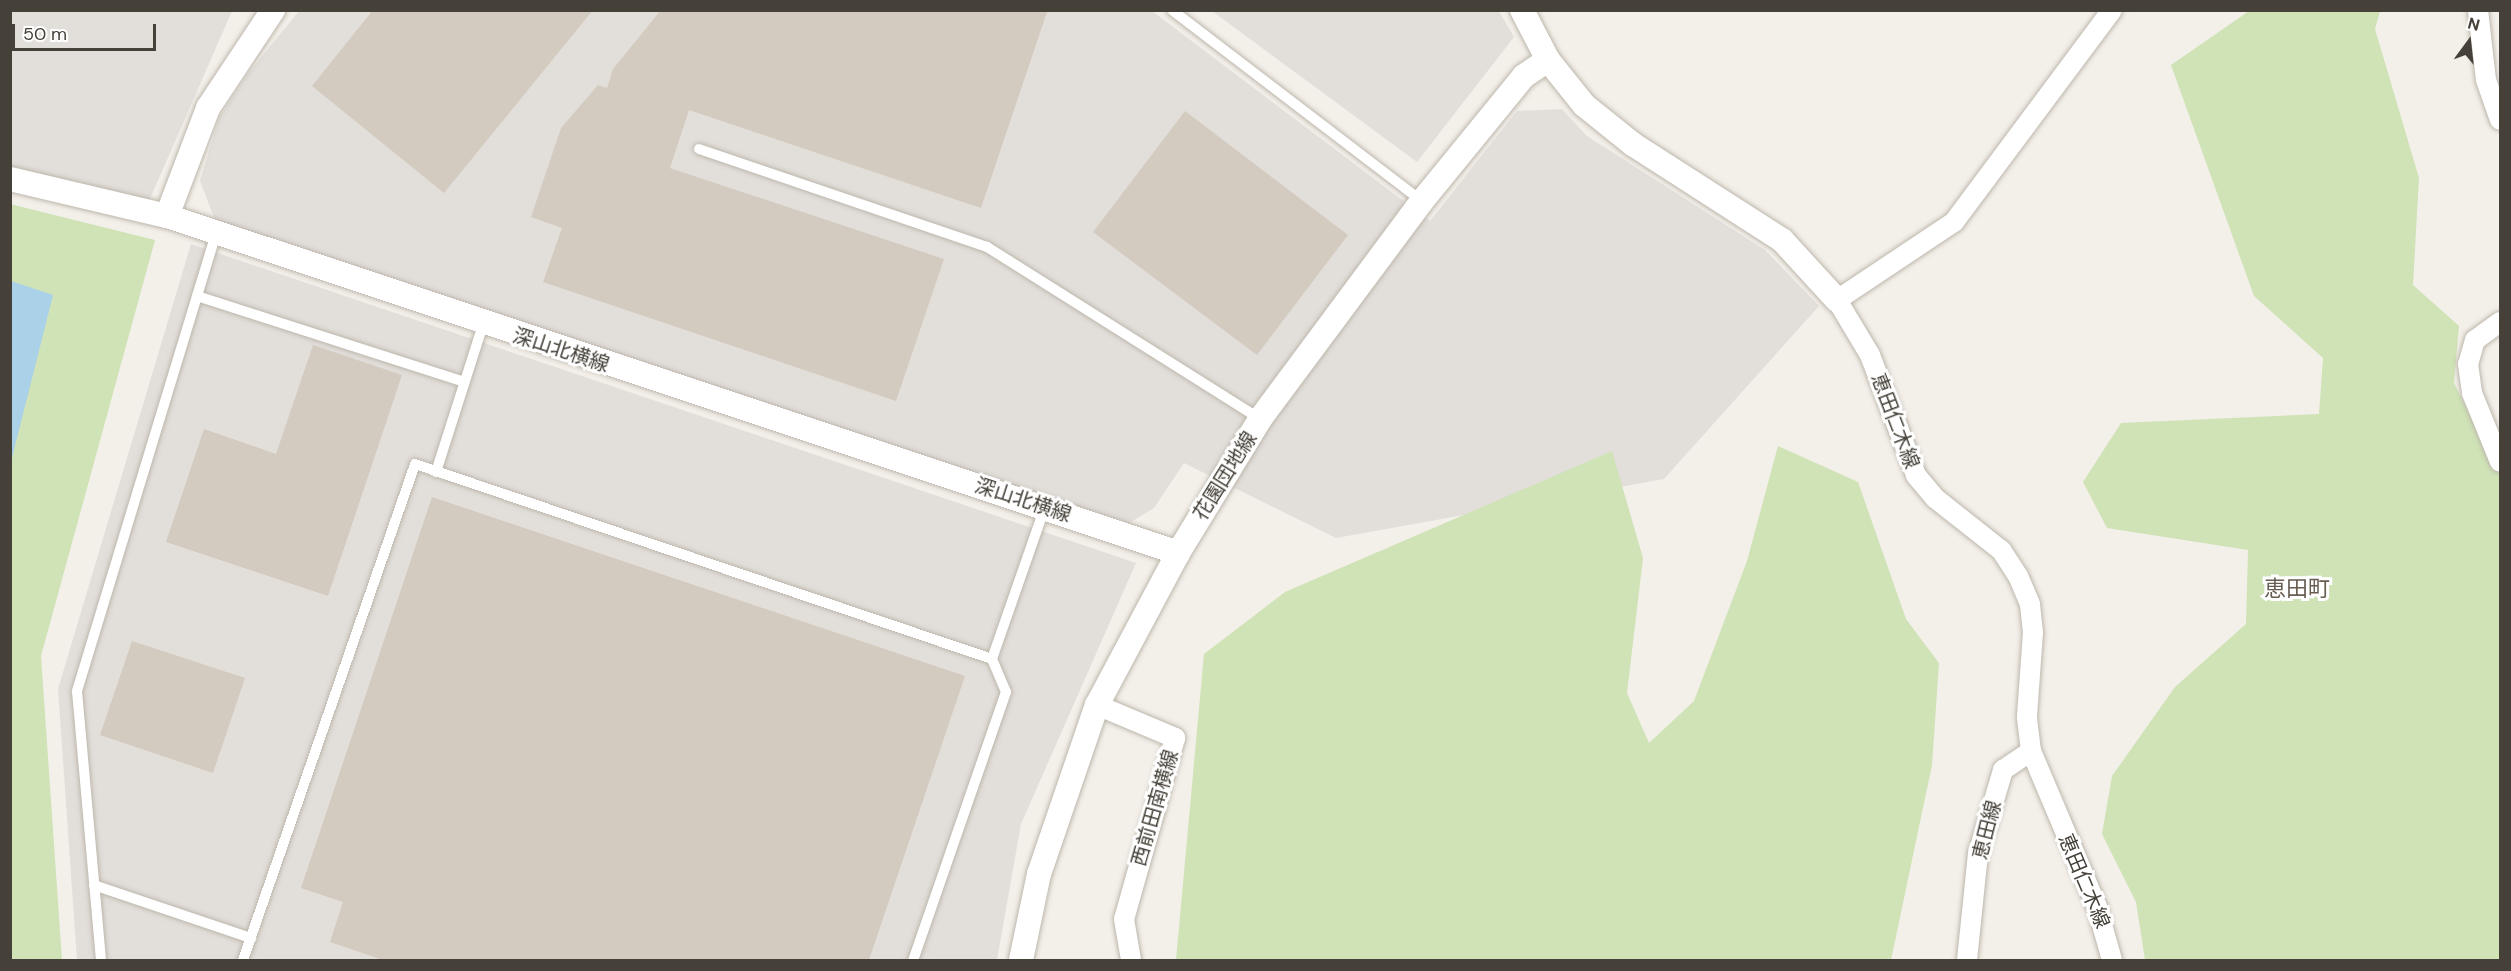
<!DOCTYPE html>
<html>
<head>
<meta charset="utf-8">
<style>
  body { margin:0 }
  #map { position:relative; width:2511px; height:971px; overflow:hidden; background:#f3efe9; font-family:"DM Sans","Noto Sans JP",sans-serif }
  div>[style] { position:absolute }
  .industrial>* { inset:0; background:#e2deda }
  .green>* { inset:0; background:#cfe3b6 }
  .water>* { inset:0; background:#abd1e9 }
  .building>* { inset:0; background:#d3cbbf }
  .roads { filter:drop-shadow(0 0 2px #bdb7ac) drop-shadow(0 0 2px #bdb7ac) }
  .service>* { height:10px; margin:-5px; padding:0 5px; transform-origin:5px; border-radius:5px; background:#fff }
  .minor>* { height:20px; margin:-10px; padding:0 10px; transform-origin:10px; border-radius:10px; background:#fff }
  .tertiary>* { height:24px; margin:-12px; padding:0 12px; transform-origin:12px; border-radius:12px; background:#fff }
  span { translate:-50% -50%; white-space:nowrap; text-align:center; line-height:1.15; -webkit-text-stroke:6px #fff; paint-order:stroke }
  .street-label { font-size:20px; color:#454038 }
  .quarter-label { font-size:22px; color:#675d50 }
  .frame { position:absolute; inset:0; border:12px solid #454038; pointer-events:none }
  .north { position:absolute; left:2439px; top:12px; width:60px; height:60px; -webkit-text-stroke:4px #fff; paint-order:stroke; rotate:15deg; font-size:16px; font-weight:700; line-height:24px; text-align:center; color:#454038 }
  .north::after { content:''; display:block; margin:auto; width:21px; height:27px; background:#454038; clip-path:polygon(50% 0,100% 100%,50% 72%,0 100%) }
  .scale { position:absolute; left:12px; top:24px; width:144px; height:27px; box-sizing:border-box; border:3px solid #454038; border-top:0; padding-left:8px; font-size:18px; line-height:21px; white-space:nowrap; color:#454038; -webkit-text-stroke:4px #fff; paint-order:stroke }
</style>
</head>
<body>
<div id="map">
  <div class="industrial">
    <i style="clip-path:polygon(11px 11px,232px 11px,149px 201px,11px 171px)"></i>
    <i style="clip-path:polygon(299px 11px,1152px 11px,1430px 221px,1517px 111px,1562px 109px,1587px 136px,1765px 250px,1819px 306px,1664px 479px,1336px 538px,1184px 463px,1154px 508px,1129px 523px,215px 220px,200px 181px,219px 118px,249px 72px)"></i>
    <i style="clip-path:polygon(1212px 11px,1499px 11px,1514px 37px,1417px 162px)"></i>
    <i style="clip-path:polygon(191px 244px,1136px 563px,1021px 824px,997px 960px,77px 960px,58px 689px)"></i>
  </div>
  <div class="green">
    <i style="clip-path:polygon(2249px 11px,2380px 11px,2375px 29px,2419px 178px,2413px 285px,2459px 326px,2454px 383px,2500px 474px,2500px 960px,2145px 960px,2136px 902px,2102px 834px,2112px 776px,2175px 687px,2246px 624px,2248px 550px,2107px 528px,2083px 482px,2121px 423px,2319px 414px,2323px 358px,2254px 296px,2171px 65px)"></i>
    <i style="clip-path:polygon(10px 204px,155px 240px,41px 656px,62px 960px,11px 960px)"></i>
    <i style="clip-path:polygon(1778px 446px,1858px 482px,1906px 619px,1939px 663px,1932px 765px,1891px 960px,1176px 960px,1204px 654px,1285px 592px,1612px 451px,1643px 558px,1627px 693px,1649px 743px,1694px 701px,1747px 561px)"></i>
  </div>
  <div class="water">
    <i style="clip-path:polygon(11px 281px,53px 295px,11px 462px,10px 281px)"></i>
  </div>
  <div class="building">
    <i style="clip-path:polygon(373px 10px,593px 10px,444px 193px,312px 86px)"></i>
    <i style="clip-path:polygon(661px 10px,1047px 12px,981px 208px,689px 110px,670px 168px,944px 259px,896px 401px,543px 282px,562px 228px,531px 217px,561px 128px,598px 85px,607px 88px,613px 69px)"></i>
    <i style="clip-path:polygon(1185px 111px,1348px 235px,1257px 355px,1093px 232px)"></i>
    <i style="clip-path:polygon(313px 345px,402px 375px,328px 596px,166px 542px,204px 429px,276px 454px)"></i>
    <i style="clip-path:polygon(432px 497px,965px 676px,869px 960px,383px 960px,330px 942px,343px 902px,301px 888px)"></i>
    <i style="clip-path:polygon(132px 641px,245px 678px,213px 773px,100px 735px)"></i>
  </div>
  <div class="roads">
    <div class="service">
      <i style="left:1172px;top:10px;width:315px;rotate:37.4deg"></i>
      <i style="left:699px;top:149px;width:304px;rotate:18.8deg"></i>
      <i style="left:987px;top:247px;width:323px;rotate:32.2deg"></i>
      <i style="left:197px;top:296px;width:281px;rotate:17.8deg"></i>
      <i style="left:436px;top:472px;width:154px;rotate:-72.3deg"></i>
      <i style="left:992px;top:659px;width:161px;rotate:-70.8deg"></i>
      <i style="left:94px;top:885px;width:166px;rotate:18.7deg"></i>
      <i style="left:101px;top:960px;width:270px;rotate:-95.1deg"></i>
      <i style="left:77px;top:691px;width:479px;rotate:-73.1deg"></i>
      <i style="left:243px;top:960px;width:525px;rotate:-70.87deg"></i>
      <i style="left:415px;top:464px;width:609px;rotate:18.67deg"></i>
      <i style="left:992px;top:659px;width:36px;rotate:67deg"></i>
      <i style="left:1006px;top:692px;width:284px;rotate:109.1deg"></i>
    </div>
    <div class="minor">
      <i style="left:2478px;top:10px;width:70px;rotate:83.5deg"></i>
      <i style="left:2486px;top:80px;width:42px;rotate:70.7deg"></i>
      <i style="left:2500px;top:322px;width:31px;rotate:144deg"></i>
      <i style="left:2475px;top:340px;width:25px;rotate:106deg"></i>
      <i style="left:2468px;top:364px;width:29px;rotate:82deg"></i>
      <i style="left:2472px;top:393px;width:74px;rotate:67.9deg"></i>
      <i style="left:1097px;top:705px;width:85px;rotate:22.9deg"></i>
      <i style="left:1175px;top:738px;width:188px;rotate:105.7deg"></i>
      <i style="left:1124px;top:919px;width:42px;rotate:80.3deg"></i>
      <i style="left:1967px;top:960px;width:107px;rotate:-84.1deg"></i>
      <i style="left:1978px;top:854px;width:88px;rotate:-73.4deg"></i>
      <i style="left:2003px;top:770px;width:34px;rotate:-34deg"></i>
      <i style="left:2112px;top:960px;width:55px;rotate:-105.8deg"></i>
      <i style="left:2097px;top:907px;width:169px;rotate:-112.9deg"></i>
      <i style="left:2031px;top:751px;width:35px;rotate:-97deg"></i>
      <i style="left:2027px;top:716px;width:83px;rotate:-85.9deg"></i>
      <i style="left:2033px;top:633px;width:29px;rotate:-96deg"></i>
      <i style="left:2030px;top:604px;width:30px;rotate:-113deg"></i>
      <i style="left:2018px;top:576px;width:30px;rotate:-123deg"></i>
      <i style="left:2002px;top:551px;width:85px;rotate:-141.7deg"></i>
      <i style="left:1935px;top:498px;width:30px;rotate:-130deg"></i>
      <i style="left:1916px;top:475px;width:129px;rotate:-111deg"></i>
      <i style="left:1870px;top:355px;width:64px;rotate:-121deg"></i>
      <i style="left:1837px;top:300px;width:141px;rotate:-33.7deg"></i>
      <i style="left:1954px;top:222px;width:264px;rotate:-53.3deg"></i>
    </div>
    <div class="tertiary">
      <i style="left:1522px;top:10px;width:56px;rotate:62.5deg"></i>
      <i style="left:1548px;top:60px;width:58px;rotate:51.3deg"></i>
      <i style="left:1584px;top:105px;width:64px;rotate:38.7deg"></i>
      <i style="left:1634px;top:145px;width:176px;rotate:32.7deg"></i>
      <i style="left:1782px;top:240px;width:81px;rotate:47.5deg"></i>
      <i style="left:10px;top:179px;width:161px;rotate:13.3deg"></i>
      <i style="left:167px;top:216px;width:1066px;rotate:18.43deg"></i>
      <i style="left:167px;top:216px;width:116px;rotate:-69.2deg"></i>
      <i style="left:208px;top:108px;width:118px;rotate:-56.4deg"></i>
      <i style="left:1021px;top:960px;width:88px;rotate:-78.2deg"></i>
      <i style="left:1039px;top:874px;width:179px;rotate:-71.1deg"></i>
      <i style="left:1097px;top:705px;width:172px;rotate:-61.9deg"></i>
      <i style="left:1178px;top:553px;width:157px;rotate:-58.5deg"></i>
      <i style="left:1260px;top:419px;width:272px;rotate:-53.4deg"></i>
      <i style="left:1422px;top:201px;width:161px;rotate:-50.8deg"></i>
      <i style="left:1524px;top:76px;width:29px;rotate:-34deg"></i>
    </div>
  </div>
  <div class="street-label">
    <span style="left:561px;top:350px;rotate:18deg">深山北横線</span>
    <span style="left:1895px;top:421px;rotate:69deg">恵田仁木線</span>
    <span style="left:1225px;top:476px;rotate:-58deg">花園団地線</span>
    <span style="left:1023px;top:500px;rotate:18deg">深山北横線</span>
    <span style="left:1155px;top:808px;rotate:-74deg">西前田南横線</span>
    <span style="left:1987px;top:830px;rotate:-76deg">恵田線</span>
    <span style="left:2084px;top:881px;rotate:67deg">恵田仁木線</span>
  </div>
  <div class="quarter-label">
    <span style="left:2297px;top:589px">恵田町</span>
  </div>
  <div class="frame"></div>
  <div class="north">N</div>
  <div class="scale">50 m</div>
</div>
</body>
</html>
